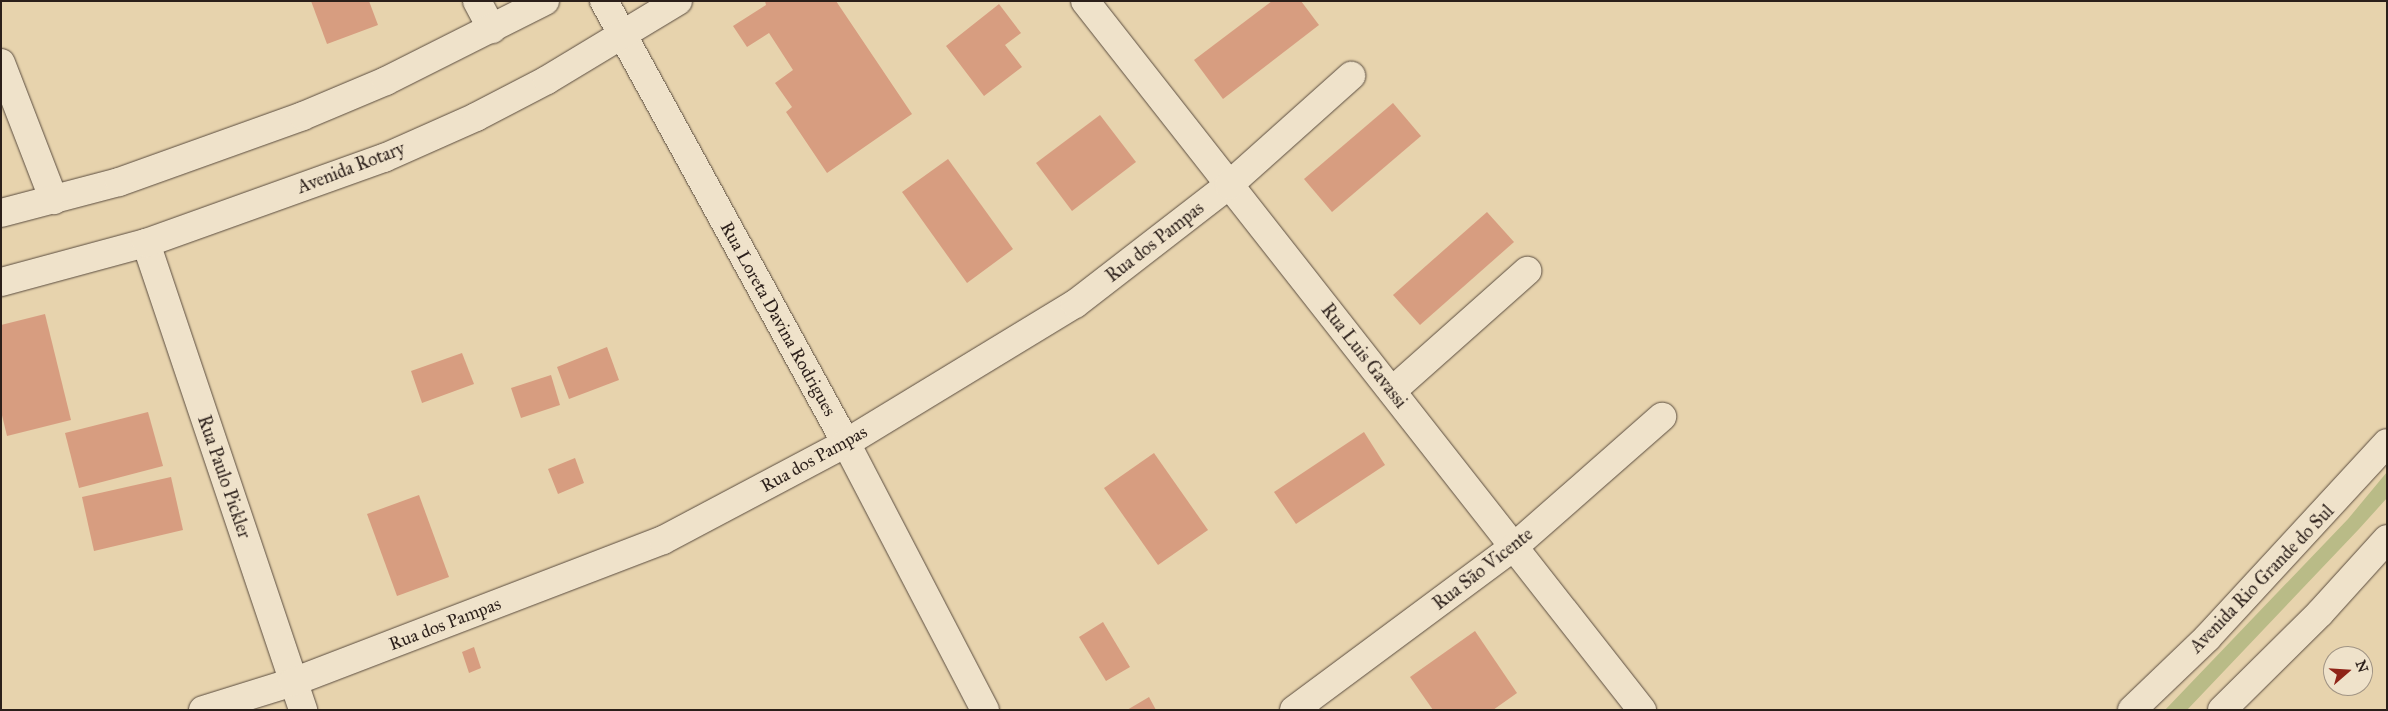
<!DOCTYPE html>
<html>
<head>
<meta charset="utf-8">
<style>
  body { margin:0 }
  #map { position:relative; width:2388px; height:711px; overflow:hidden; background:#e7d3ad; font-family:"IM FELL Great Primer",serif }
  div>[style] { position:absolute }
  .green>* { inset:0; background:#b9bb87 }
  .building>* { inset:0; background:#d79d80 }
  .roads { filter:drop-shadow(0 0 1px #5a4c3f) drop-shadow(0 0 1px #5a4c3f) }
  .minor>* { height:28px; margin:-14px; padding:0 14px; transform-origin:14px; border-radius:14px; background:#efe2ca }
  .tertiary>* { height:28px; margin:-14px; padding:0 14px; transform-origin:14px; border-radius:14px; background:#efe2ca }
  span { translate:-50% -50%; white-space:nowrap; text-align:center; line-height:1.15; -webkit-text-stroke:4.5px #efe2ca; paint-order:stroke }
  .street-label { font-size:18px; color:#2b1f1a }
  .frame { position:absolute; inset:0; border:2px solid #2b1f1a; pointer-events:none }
  .north { position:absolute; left:2323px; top:646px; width:50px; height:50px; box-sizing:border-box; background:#efe2ca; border:1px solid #a19484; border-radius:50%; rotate:71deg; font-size:14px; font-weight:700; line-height:20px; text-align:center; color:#2b1f1a }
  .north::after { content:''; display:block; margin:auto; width:18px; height:22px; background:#8f2418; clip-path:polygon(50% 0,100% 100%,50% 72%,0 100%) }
</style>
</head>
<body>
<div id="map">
  <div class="green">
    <i style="clip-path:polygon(2387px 472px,2387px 498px,2359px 529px,2187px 710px,2165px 710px,2348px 519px)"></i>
  </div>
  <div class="building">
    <i style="clip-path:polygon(311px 1px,369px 1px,378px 25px,327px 44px)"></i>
    <i style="clip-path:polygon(765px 1px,836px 1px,912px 114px,827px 173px,786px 112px,792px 107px,775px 83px,793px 70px,769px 33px,747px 47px,733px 26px,766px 5px)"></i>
    <i style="clip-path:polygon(1272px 1px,1301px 1px,1319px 25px,1223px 99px,1194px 60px)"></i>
    <i style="clip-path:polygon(999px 4px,1021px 33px,1005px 45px,1022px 67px,984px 96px,946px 46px)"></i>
    <i style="clip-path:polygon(1393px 103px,1421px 136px,1332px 212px,1304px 179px)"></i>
    <i style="clip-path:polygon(1100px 115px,1136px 162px,1072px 211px,1036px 163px)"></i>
    <i style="clip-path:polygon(948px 159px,1013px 249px,967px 283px,902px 192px)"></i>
    <i style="clip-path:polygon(1487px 212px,1514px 242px,1420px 325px,1393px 295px)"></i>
    <i style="clip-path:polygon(45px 314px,71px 420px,7px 436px,1px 411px,1px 325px)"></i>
    <i style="clip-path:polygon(607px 347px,619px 380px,569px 399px,557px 367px)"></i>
    <i style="clip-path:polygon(462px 353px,474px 384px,422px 403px,411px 371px)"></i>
    <i style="clip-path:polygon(551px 375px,560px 405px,521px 418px,511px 388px)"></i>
    <i style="clip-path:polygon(148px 412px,163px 466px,79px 488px,65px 433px)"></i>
    <i style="clip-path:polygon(1364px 432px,1385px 465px,1296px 524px,1274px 492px)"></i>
    <i style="clip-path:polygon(1154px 453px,1208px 530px,1158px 565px,1104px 488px)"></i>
    <i style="clip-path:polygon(575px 458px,584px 483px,558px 494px,548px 469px)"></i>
    <i style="clip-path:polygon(171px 477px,183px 530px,94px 551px,82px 497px)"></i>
    <i style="clip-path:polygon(419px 495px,449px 577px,397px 596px,367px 514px)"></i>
    <i style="clip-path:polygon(1103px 622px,1130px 667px,1106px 681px,1079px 637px)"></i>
    <i style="clip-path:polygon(1475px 631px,1517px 693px,1493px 710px,1433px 710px,1410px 677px)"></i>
    <i style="clip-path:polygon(474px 647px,481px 668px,469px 673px,462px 652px)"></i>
    <i style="clip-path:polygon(1149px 697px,1156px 710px,1127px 710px)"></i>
  </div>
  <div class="roads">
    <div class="minor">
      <i style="left:477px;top:1px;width:32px;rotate:62deg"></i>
      <i style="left:604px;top:1px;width:504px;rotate:61.3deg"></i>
      <i style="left:846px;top:443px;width:301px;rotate:62.5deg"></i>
      <i style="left:1085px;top:1px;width:902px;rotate:51.85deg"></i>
      <i style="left:1px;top:63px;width:147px;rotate:68.9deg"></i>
      <i style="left:1px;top:213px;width:122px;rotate:-14.7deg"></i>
      <i style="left:119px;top:182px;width:195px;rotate:-19.7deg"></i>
      <i style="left:303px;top:116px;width:90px;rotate:-22.9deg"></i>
      <i style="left:386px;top:81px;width:178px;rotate:-26.7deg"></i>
      <i style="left:146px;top:243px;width:493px;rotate:71.4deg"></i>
      <i style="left:1px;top:282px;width:150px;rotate:-15.1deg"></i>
      <i style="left:146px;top:243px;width:253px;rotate:-19.7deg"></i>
      <i style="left:384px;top:158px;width:101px;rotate:-24deg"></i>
      <i style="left:476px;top:117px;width:80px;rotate:-27.5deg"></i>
      <i style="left:547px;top:80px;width:153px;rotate:-31.1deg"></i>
      <i style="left:1392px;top:391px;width:181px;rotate:-41.6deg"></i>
      <i style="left:203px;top:710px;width:94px;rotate:-17.3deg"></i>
      <i style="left:293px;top:682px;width:396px;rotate:-21deg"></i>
      <i style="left:663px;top:540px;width:207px;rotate:-27.9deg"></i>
      <i style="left:846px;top:443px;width:268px;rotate:-31.3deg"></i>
      <i style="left:1075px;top:304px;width:195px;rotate:-37.7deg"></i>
      <i style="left:1229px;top:185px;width:164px;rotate:-41.8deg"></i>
      <i style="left:1294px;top:710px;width:275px;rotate:-36.6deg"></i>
      <i style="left:1515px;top:546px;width:196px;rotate:-41.3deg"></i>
    </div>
    <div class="tertiary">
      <i style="left:2132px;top:710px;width:104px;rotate:-43.8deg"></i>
      <i style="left:2207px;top:638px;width:265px;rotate:-47.3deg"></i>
      <i style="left:2222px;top:710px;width:138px;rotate:-44.7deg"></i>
      <i style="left:2320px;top:613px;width:100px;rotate:-47.8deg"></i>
    </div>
  </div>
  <div class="street-label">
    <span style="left:351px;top:168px;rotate:-21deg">Avenida Rotary</span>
    <span style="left:1155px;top:242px;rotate:-38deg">Rua dos Pampas</span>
    <span style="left:778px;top:319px;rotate:61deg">Rua Loreta Davina Rodrigues</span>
    <span style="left:1364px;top:356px;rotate:52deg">Rua Luis Gavassi</span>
    <span style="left:814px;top:459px;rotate:-29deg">Rua dos Pampas</span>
    <span style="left:224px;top:477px;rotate:71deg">Rua Paulo Pickler</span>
    <span style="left:1483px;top:569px;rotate:-38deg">Rua São Vicente</span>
    <span style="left:2262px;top:579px;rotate:-46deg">Avenida Rio Grande do Sul</span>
    <span style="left:445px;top:624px;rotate:-21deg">Rua dos Pampas</span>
  </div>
  <div class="frame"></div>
  <div class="north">N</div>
</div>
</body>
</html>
